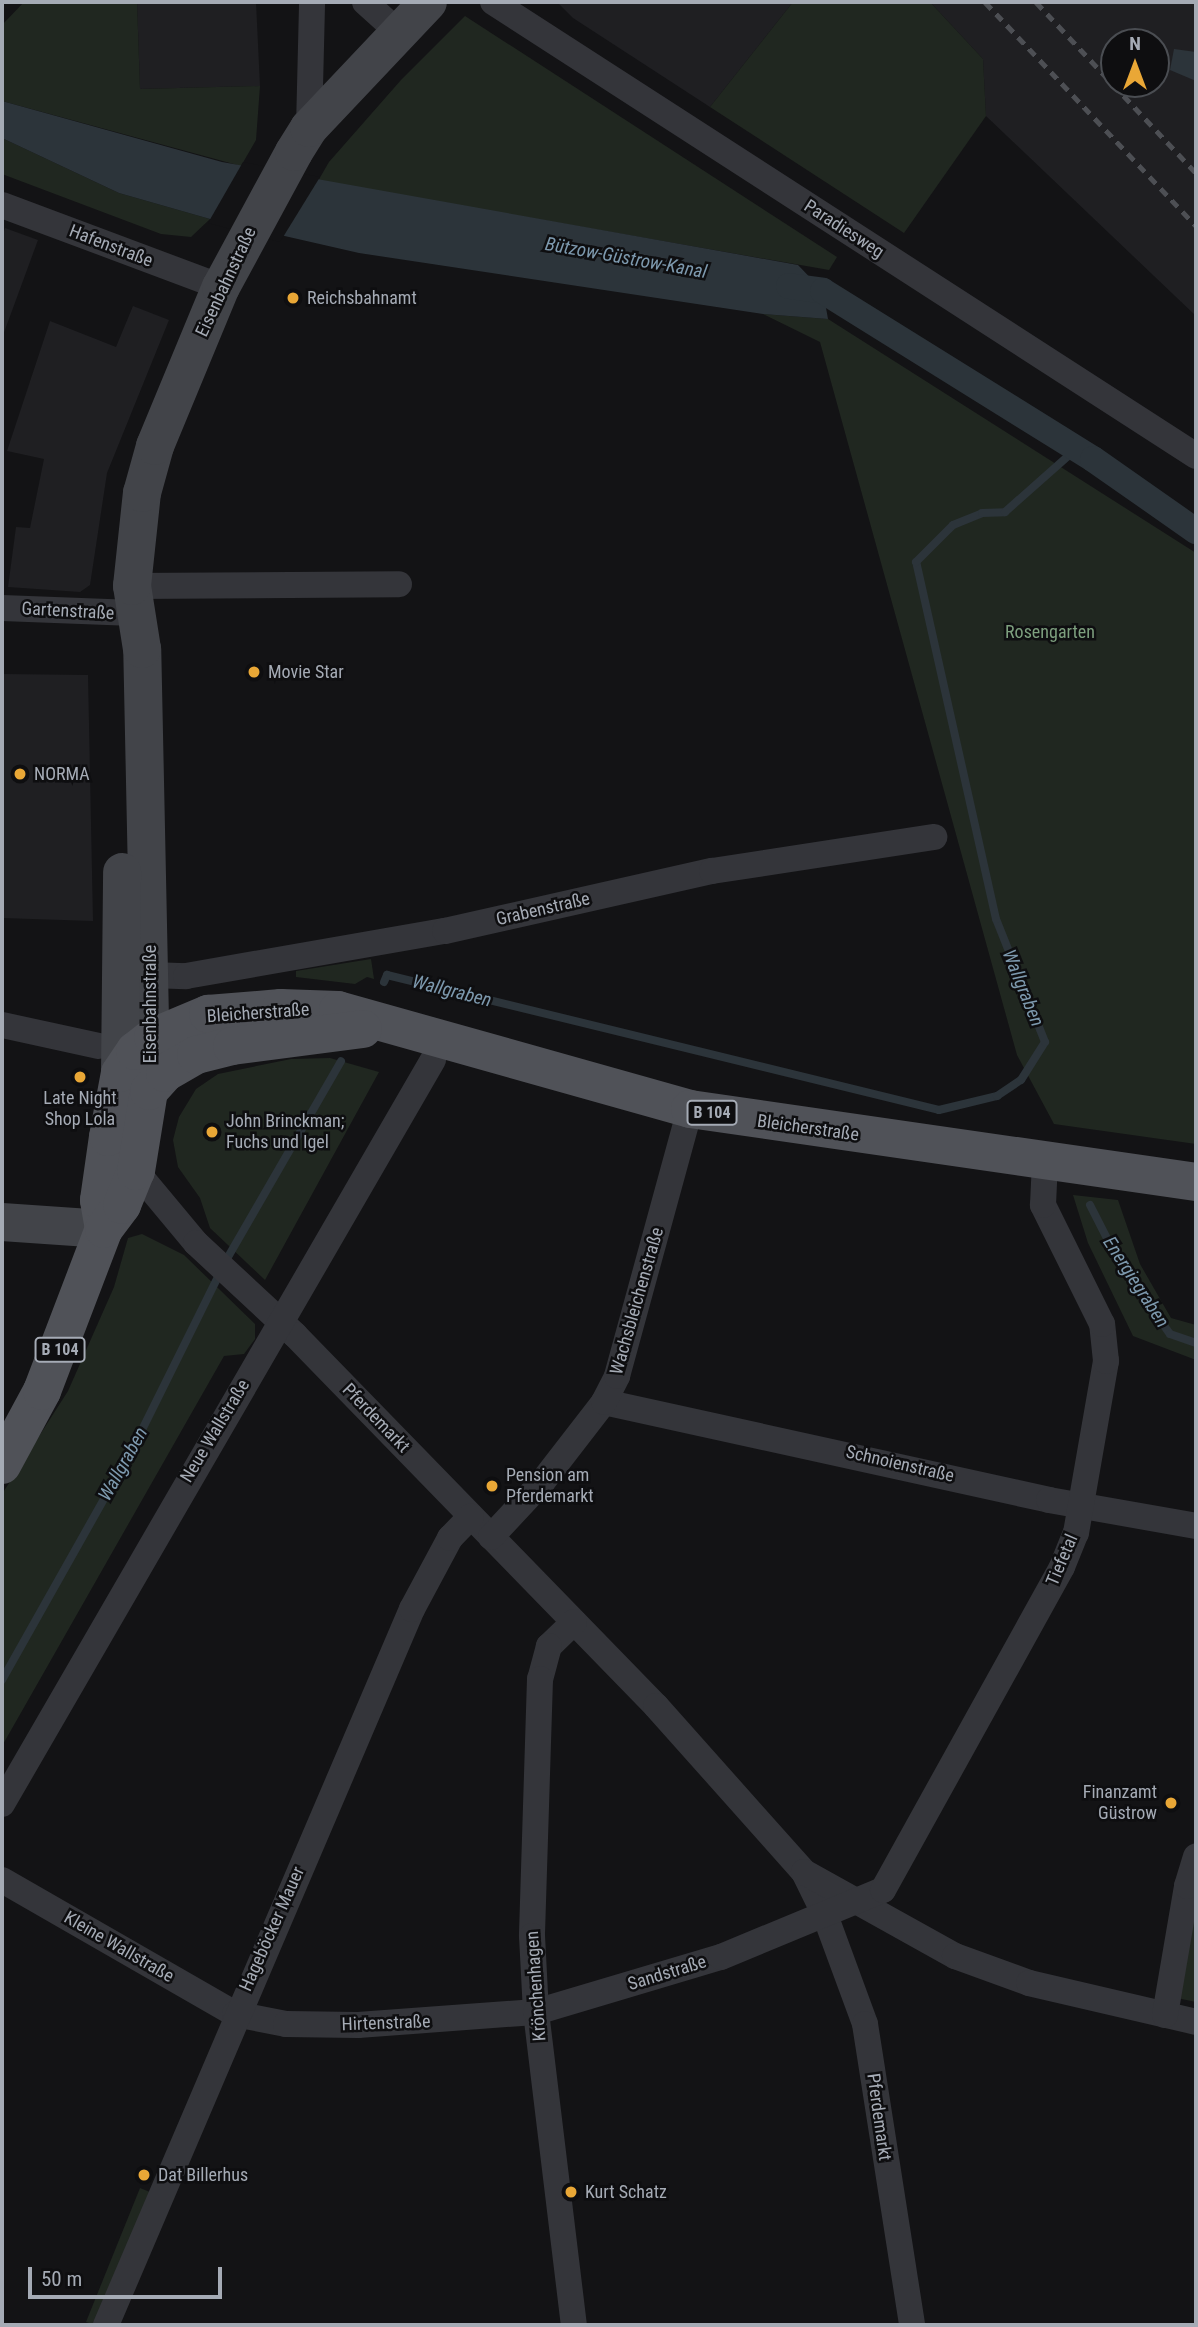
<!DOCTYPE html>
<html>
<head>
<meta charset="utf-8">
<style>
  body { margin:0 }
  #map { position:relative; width:1198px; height:2327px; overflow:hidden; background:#131315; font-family:"Roboto Condensed",sans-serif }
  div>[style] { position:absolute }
  .built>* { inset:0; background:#1f1f22 }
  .green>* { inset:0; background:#202720 }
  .water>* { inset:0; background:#2c343a }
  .pier>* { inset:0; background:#131315 }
  .stream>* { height:8px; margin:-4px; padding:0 4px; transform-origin:4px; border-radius:4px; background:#2c343a }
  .canal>* { height:26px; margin:-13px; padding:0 13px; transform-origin:13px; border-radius:13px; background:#2c343a }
  .street>* { height:26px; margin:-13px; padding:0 13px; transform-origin:13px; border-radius:13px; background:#34353a }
  .secondary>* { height:38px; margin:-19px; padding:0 19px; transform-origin:19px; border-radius:19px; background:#424449 }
  .primary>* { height:38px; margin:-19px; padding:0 19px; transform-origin:19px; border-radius:19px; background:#505258 }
  .rail>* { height:5px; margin-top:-2.5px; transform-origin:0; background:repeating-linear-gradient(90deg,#4d4f54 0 9px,transparent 0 16px) }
  .dots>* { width:19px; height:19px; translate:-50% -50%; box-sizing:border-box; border:4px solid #0e0e10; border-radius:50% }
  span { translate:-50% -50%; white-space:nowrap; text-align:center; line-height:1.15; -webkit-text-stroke:5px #0e0e10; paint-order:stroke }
  .shield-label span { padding:2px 5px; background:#0e0e10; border:2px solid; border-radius:5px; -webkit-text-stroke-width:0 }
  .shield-label { font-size:16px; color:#a5abb5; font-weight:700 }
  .street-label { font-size:18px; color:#a5abb5 }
  .poi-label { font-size:18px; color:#a5abb5 }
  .left { translate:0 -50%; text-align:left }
  .right { translate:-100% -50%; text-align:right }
  .park-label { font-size:18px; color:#7d9f7e }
  .water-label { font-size:19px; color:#7d99ae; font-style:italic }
  .frame { position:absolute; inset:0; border:4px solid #a5abb5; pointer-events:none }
  .north { position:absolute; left:1100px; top:28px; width:70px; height:70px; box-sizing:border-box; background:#0e0e10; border:2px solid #4a4d52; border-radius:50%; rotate:0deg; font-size:19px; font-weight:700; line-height:28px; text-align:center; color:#a5abb5 }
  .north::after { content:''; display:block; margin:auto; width:24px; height:32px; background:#e9a736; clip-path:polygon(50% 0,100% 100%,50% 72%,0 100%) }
  .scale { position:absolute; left:28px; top:2267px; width:194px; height:32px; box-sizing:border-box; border:4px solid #a5abb5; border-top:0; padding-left:9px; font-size:21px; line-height:24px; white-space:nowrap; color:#a5abb5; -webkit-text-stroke:5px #0e0e10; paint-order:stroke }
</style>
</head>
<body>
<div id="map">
  <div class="built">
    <i style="clip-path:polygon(137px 2px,256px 2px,260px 86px,140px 89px)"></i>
    <i style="clip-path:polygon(557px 2px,793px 2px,710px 107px,573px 18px)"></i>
    <i style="clip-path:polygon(evenodd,930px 2px,1196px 2px,1196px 316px,986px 116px,983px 59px,930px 2px,1114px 42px,1156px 42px,1156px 84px,1114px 84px,1114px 42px)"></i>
    <i style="clip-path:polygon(5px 228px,38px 240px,2px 338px,2px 237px)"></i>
    <i style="clip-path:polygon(133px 306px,169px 320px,107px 473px,90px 585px,80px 592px,8px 587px,16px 527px,30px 528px,44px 459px,7px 451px,50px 321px,116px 347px)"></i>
    <i style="clip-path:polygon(2px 674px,88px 675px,93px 921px,2px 918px)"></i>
  </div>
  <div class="green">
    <i style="clip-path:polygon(24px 2px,137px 2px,140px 89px,260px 86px,256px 140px,241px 166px,2px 101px,2px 25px)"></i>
    <i style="clip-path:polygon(793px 2px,930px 2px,983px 59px,986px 116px,904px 233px,710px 107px)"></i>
    <i style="clip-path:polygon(465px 16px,837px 257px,829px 270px,318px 181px,329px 162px,401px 80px)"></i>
    <i style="clip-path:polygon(2px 138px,119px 193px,210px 219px,191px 237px,161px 234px,2px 174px)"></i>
    <i style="clip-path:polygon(763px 314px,828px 319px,1196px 553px,1196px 1144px,1054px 1124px,1017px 1055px,820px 342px)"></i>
    <i style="clip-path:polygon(371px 959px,374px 979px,367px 977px,355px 984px,296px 977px,296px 971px)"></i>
    <i style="clip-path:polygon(330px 1058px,379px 1072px,265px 1280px,210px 1228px,200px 1198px,178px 1167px,173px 1140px,179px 1117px,196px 1089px,218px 1074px,291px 1059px)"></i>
    <i style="clip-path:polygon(1073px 1195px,1118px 1200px,1140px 1264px,1171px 1318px,1196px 1325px,1196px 1360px,1133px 1336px,1088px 1243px)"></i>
    <i style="clip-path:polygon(142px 1234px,184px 1255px,255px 1324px,255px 1339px,244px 1354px,224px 1356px,2px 1746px,2px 1494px,68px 1391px,114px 1287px,128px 1238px)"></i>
    <i style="clip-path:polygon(1196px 1889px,1196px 2002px,1177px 1998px)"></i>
    <i style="clip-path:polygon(140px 2188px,150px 2192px,96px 2325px,92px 2324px,86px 2322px)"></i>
  </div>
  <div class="water">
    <i style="clip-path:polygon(1174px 49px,1196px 52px,1196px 81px,1170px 70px)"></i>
    <i style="clip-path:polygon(2px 101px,222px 162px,798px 265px,823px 291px,828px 319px,763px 314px,359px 253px,210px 219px,119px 193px,2px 138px)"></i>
  </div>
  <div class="pier">
    <i style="clip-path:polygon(243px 162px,320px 177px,280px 242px,208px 223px)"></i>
  </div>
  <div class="stream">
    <i style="left:384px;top:982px;width:8px;rotate:-67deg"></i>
    <i style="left:387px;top:975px;width:568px;rotate:13.74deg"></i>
    <i style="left:939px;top:1110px;width:60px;rotate:-13.6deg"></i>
    <i style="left:997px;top:1096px;width:29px;rotate:-34deg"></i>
    <i style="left:1021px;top:1080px;width:45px;rotate:-57.7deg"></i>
    <i style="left:1045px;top:1042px;width:132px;rotate:-111.7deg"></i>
    <i style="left:996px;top:919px;width:366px;rotate:-102.6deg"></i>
    <i style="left:916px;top:562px;width:52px;rotate:-45deg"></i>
    <i style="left:953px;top:525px;width:31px;rotate:-22deg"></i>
    <i style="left:982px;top:513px;width:23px;rotate:-2deg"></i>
    <i style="left:1005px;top:512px;width:95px;rotate:-41.6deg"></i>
    <i style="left:1090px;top:1205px;width:64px;rotate:63deg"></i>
    <i style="left:1119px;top:1262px;width:88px;rotate:54.7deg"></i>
    <i style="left:1170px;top:1334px;width:28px;rotate:19deg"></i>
    <i style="left:2px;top:1680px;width:273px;rotate:-60.6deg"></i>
    <i style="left:136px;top:1442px;width:207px;rotate:-63.6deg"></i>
    <i style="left:228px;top:1257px;width:226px;rotate:-60deg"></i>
  </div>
  <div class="canal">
    <i style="left:789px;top:286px;width:34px;rotate:8deg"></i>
    <i style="left:823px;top:291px;width:318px;rotate:31.9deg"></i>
    <i style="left:1093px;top:459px;width:126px;rotate:35deg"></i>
  </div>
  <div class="street">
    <i style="left:365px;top:2px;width:43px;rotate:42.2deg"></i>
    <i style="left:493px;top:2px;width:837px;rotate:32.85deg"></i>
    <i style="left:309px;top:128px;width:126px;rotate:-88.6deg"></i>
    <i style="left:2px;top:205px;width:234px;rotate:20.5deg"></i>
    <i style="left:132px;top:586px;width:267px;rotate:-0.4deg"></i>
    <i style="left:2px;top:608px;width:132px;rotate:2.2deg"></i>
    <i style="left:151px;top:975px;width:35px;rotate:2deg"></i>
    <i style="left:186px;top:976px;width:263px;rotate:-9.9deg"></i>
    <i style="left:445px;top:931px;width:274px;rotate:-12.7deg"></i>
    <i style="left:712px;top:871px;width:225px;rotate:-8.7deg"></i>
    <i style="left:2px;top:1025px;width:99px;rotate:12.2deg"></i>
    <i style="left:136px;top:1171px;width:94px;rotate:50.2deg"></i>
    <i style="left:196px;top:1243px;width:135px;rotate:42.9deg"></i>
    <i style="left:295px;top:1335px;width:518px;rotate:45.78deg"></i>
    <i style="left:656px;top:1706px;width:222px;rotate:48.3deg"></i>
    <i style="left:804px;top:1872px;width:48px;rotate:64deg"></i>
    <i style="left:825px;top:1915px;width:116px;rotate:69.8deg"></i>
    <i style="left:865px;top:2024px;width:305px;rotate:81.1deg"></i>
    <i style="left:604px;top:1402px;width:456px;rotate:12.4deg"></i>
    <i style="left:1049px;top:1500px;width:149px;rotate:10deg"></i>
    <i style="left:491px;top:1537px;width:76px;rotate:-47.1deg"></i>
    <i style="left:543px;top:1481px;width:100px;rotate:-52.3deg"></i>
    <i style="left:604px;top:1402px;width:29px;rotate:-63deg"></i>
    <i style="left:617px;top:1376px;width:277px;rotate:-74.7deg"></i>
    <i style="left:574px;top:1622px;width:35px;rotate:136deg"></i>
    <i style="left:549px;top:1646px;width:34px;rotate:105deg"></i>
    <i style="left:540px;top:1679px;width:257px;rotate:91.8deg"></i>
    <i style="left:532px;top:1936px;width:76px;rotate:87deg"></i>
    <i style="left:536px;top:2012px;width:315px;rotate:83.1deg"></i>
    <i style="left:2px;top:1804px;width:860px;rotate:-59.92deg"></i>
    <i style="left:804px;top:1872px;width:173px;rotate:29.1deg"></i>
    <i style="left:955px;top:1956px;width:79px;rotate:20deg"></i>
    <i style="left:1029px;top:1983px;width:171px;rotate:13.1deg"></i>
    <i style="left:2px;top:1880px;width:269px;rotate:29.9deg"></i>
    <i style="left:235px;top:2014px;width:52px;rotate:11.1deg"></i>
    <i style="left:286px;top:2024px;width:72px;rotate:0.8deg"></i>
    <i style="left:358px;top:2025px;width:178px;rotate:-4.2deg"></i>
    <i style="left:536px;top:2012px;width:193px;rotate:-16.6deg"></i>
    <i style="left:721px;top:1957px;width:175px;rotate:-22.5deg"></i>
    <i style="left:883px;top:1890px;width:369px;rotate:-61deg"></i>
    <i style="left:1062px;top:1567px;width:37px;rotate:-68deg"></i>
    <i style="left:1076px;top:1533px;width:175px;rotate:-80.1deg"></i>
    <i style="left:1106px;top:1361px;width:37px;rotate:-96deg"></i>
    <i style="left:1102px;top:1324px;width:133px;rotate:-116.4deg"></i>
    <i style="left:1043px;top:1205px;width:44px;rotate:-87.4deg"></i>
    <i style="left:1165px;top:2015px;width:131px;rotate:-80.3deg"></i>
    <i style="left:1187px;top:1886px;width:31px;rotate:-73deg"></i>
    <i style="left:106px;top:2325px;width:779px;rotate:-66.86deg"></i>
    <i style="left:412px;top:1609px;width:81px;rotate:-61.8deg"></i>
    <i style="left:450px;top:1538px;width:30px;rotate:-46deg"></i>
  </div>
  <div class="secondary">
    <i style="left:151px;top:1068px;width:419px;rotate:-91.2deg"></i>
    <i style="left:142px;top:649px;width:64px;rotate:-99deg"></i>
    <i style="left:132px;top:586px;width:94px;rotate:-83.9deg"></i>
    <i style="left:142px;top:493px;width:49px;rotate:-74.5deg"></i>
    <i style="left:155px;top:446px;width:172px;rotate:-67.5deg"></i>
    <i style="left:221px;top:287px;width:153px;rotate:-61.6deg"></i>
    <i style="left:294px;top:152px;width:28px;rotate:-58deg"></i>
    <i style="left:309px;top:128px;width:173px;rotate:-46.6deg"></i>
    <i style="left:120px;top:1073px;width:201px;rotate:-89.4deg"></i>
    <i style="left:2px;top:1222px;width:102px;rotate:3.9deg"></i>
  </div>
  <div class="primary">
    <i style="left:104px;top:1229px;width:29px;rotate:-100deg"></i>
    <i style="left:99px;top:1200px;width:64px;rotate:-81.9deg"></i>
    <i style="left:108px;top:1137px;width:65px;rotate:-79.4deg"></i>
    <i style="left:120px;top:1073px;width:27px;rotate:-56deg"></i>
    <i style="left:135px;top:1051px;width:23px;rotate:-38deg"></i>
    <i style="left:153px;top:1037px;width:60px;rotate:-22.7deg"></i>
    <i style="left:208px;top:1014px;width:73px;rotate:-4.7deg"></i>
    <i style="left:281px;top:1008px;width:57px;rotate:2deg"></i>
    <i style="left:338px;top:1010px;width:366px;rotate:15.7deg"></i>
    <i style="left:690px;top:1109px;width:511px;rotate:8.21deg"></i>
    <i style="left:2px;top:1465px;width:84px;rotate:-61.6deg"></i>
    <i style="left:42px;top:1391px;width:173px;rotate:-69.1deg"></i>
    <i style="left:104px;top:1229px;width:30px;rotate:-53deg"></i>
    <i style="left:122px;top:1205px;width:37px;rotate:-68deg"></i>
    <i style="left:136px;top:1171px;width:81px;rotate:-80.8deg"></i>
    <i style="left:149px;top:1091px;width:24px;rotate:-48deg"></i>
    <i style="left:165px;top:1073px;width:36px;rotate:-30deg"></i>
    <i style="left:196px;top:1055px;width:37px;rotate:-14deg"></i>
    <i style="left:232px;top:1046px;width:132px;rotate:-7.4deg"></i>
  </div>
  <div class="rail">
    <i style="left:985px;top:2px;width:308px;rotate:46.7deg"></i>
    <i style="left:1036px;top:2px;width:234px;rotate:46.9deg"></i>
  </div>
  <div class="dots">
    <i style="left:293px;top:298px;background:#e9a736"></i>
    <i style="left:254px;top:672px;background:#e9a736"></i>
    <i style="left:20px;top:774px;background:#e9a736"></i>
    <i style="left:80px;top:1077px;background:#e9a736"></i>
    <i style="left:212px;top:1132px;background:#e9a736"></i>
    <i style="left:492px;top:1486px;background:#e9a736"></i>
    <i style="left:1171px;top:1803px;background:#e9a736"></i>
    <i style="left:144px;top:2175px;background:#e9a736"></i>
    <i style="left:571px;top:2192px;background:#e9a736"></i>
  </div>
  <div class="shield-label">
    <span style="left:712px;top:1113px">B 104</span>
    <span style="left:60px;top:1350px">B 104</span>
  </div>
  <div class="street-label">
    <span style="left:844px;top:229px;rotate:33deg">Paradiesweg</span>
    <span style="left:111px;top:246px;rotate:21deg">Hafenstraße</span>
    <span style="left:226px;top:282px;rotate:-65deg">Eisenbahnstraße</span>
    <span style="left:68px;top:611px;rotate:3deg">Gartenstraße</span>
    <span style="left:543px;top:909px;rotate:-13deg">Grabenstraße</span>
    <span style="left:150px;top:1004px;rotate:-90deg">Eisenbahnstraße</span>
    <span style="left:258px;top:1013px;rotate:-4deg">Bleicherstraße</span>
    <span style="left:808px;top:1128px;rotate:8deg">Bleicherstraße</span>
    <span style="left:637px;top:1301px;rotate:-74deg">Wachsbleichenstraße</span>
    <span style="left:376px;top:1418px;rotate:46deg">Pferdemarkt</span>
    <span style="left:215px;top:1431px;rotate:-59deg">Neue Wallstraße</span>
    <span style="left:900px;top:1464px;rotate:13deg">Schnoienstraße</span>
    <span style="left:1062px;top:1560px;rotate:-67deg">Tiefetal</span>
    <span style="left:272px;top:1929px;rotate:-66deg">Hageböcker Mauer</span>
    <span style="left:119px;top:1947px;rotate:30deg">Kleine Wallstraße</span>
    <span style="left:667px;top:1973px;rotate:-17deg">Sandstraße</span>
    <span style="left:536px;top:1986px;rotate:-94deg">Krönchenhagen</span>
    <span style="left:386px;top:2023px;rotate:-2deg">Hirtenstraße</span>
    <span style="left:879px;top:2117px;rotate:82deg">Pferdemarkt</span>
  </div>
  <div class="poi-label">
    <span class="left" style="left:307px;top:298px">Reichsbahnamt</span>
    <span class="left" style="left:268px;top:672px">Movie Star</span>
    <span class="left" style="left:34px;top:774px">NORMA</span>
    <span style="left:80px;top:1109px">Late Night<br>Shop Lola</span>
    <span class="left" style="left:226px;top:1132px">John Brinckman;<br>Fuchs und Igel</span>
    <span class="left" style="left:506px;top:1486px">Pension am<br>Pferdemarkt</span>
    <span class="right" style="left:1157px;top:1803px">Finanzamt<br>Güstrow</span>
    <span class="left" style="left:158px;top:2175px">Dat Billerhus</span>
    <span class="left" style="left:585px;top:2192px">Kurt Schatz</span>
  </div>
  <div class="park-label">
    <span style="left:1050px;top:632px">Rosengarten</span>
  </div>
  <div class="water-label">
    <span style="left:626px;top:258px;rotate:10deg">Bützow-Güstrow-Kanal</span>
    <span style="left:1023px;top:988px;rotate:68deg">Wallgraben</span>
    <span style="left:452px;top:991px;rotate:14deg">Wallgraben</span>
    <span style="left:1136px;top:1282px;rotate:57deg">Energiegraben</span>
    <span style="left:123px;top:1464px;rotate:-61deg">Wallgraben</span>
  </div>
  <div class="frame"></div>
  <div class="north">N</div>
  <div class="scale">50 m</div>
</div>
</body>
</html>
